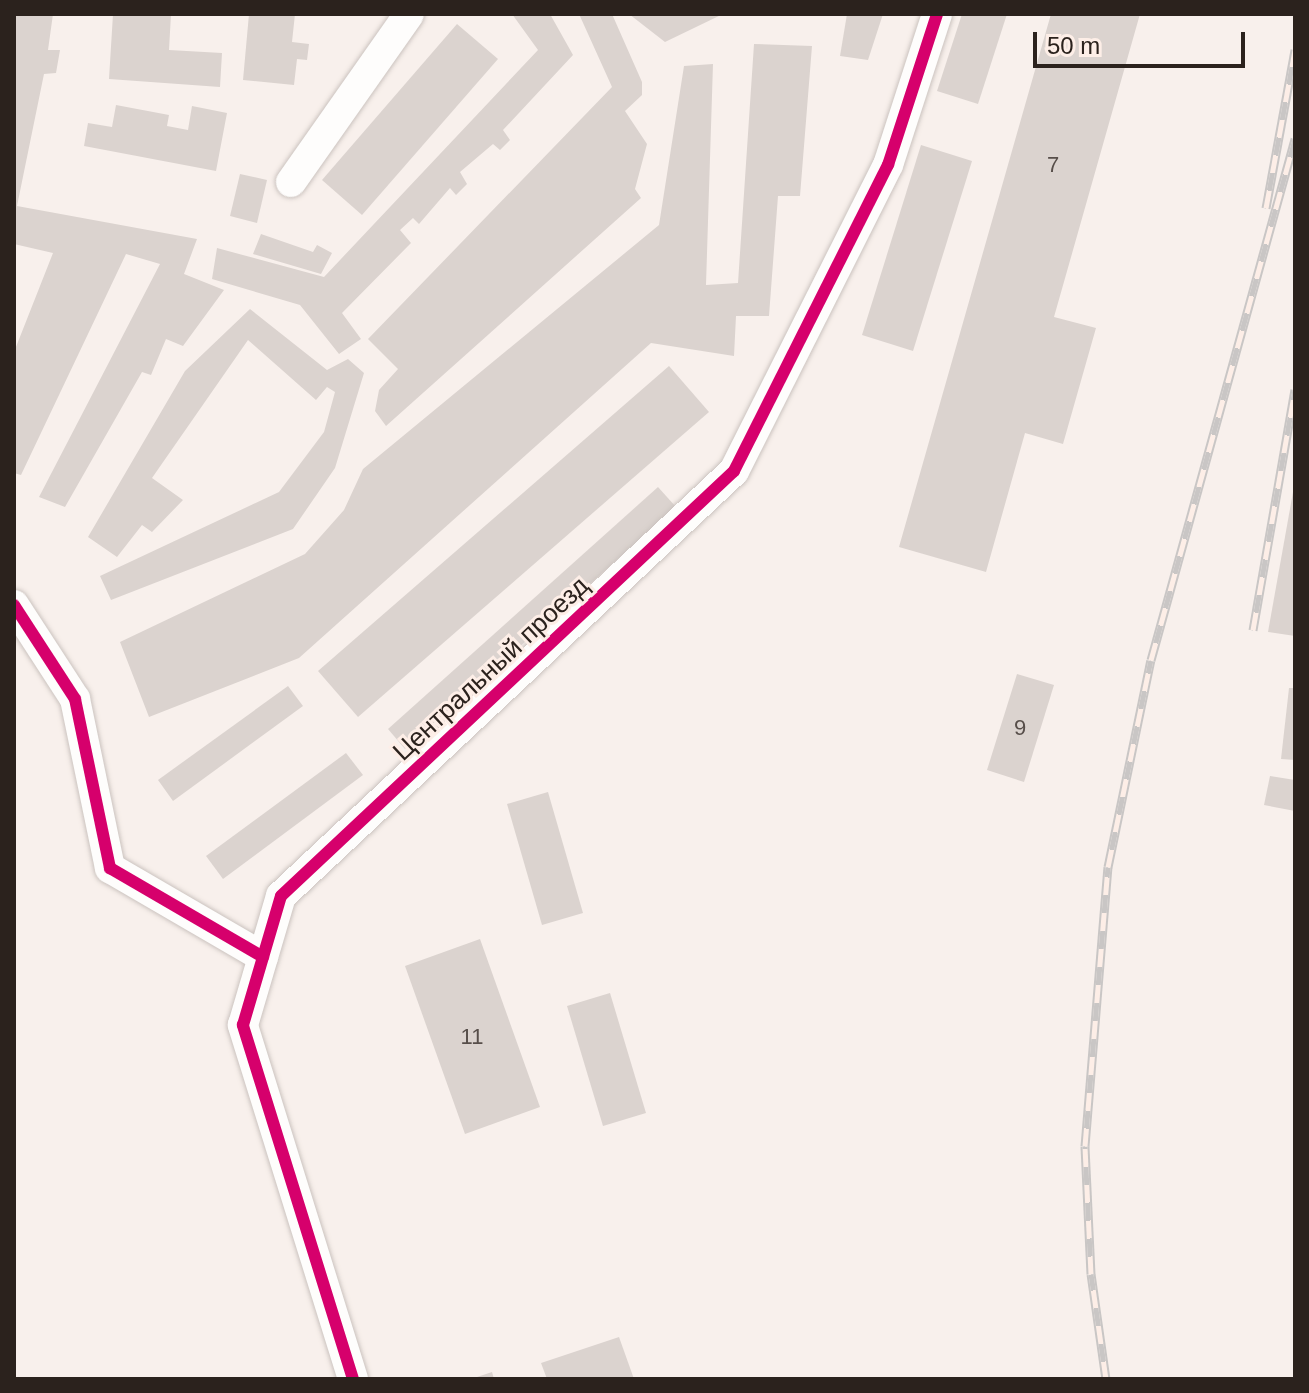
<!DOCTYPE html>
<html>
<head>
<meta charset="utf-8">
<style>
  body { margin:0 }
  #map { position:relative; width:1309px; height:1393px; overflow:hidden; background:#f8f0ec; font-family:Helvetica,sans-serif }
  div>[style] { position:absolute }
  .building>* { inset:0; background:#dbd3cf }
  .roads { filter:drop-shadow(0 0 2px #cbc3bf) drop-shadow(0 0 2px #cbc3bf) }
  .minor>* { height:30px; margin:-15px; padding:0 15px; transform-origin:15px; border-radius:15px; background:#fefdfc }
  .rail>* { height:9px; margin-top:-4.5px; transform-origin:0; background:repeating-linear-gradient(90deg,#fdeee7 0 18px,#c9c6c5 0 36px); box-sizing:border-box; border-block:2px solid #c9c6c5 }
  .cycleway>* { height:12px; margin:-6px; padding:0 6px; transform-origin:6px; border-radius:6px; background:#d6006c }
  span { translate:-50% -50%; white-space:nowrap; text-align:center; line-height:1.15; -webkit-text-stroke:6px #fdeee7; paint-order:stroke }
  .number-label { font-size:22px; color:#574e4a }
  .number-label span { -webkit-text-stroke-width:0 }
  .street-label { font-size:26px; color:#2b221d }
  .frame { position:absolute; inset:0; border:16px solid #2b221d; pointer-events:none }
  .scale { position:absolute; left:1033px; top:32px; width:212px; height:36px; box-sizing:border-box; border:4px solid #2b221d; border-top:0; padding-left:10px; font-size:24px; line-height:28px; white-space:nowrap; color:#2b221d; -webkit-text-stroke:6px #fdeee7; paint-order:stroke }
</style>
</head>
<body>
<div id="map">
  <div class="building">
    <i style="clip-path:polygon(15px 14px,53px 14px,48px 50px,60px 50px,56px 73px,44px 74px,17px 206px,197px 239px,184px 274px,224px 290px,183px 346px,166px 339px,151px 375px,142px 372px,65px 507px,39px 497px,160px 264px,126px 254px,21px 475px,14px 473px,14px 352px,53px 253px,14px 244px)"></i>
    <i style="clip-path:polygon(113px 14px,171px 14px,169px 50px,222px 53px,220px 87px,109px 79px)"></i>
    <i style="clip-path:polygon(249px 14px,295px 14px,292px 42px,309px 44px,307px 60px,297px 59px,294px 85px,243px 80px)"></i>
    <i style="clip-path:polygon(512px 14px,550px 14px,573px 55px,503px 130px,510px 140px,500px 150px,493px 144px,460px 172px,467px 184px,456px 195px,450px 188px,419px 224px,413px 218px,400px 230px,411px 243px,342px 313px,361px 339px,339px 354px,300px 305px,212px 279px,217px 248px,324px 277px,538px 50px)"></i>
    <i style="clip-path:polygon(579px 14px,612px 14px,642px 82px,642px 95px,625px 111px,647px 144px,635px 189px,641px 198px,386px 426px,375px 411px,379px 390px,398px 369px,368px 339px,612px 87px)"></i>
    <i style="clip-path:polygon(629px 14px,723px 14px,665px 42px)"></i>
    <i style="clip-path:polygon(847px 14px,883px 14px,868px 60px,840px 56px)"></i>
    <i style="clip-path:polygon(962px 14px,1007px 14px,978px 104px,937px 91px)"></i>
    <i style="clip-path:polygon(1051px 14px,1140px 14px,1054px 317px,1096px 328px,1063px 444px,1025px 433px,986px 572px,899px 547px)"></i>
    <i style="clip-path:polygon(457px 24px,498px 59px,362px 215px,322px 180px)"></i>
    <i style="clip-path:polygon(754px 44px,812px 46px,800px 196px,778px 196px,769px 316px,736px 316px,734px 356px,651px 343px,299px 658px,149px 717px,120px 642px,305px 554px,344px 510px,363px 469px,659px 225px,684px 66px,713px 64px,706px 285px,738px 283px)"></i>
    <i style="clip-path:polygon(116px 105px,169px 115px,167px 126px,188px 130px,192px 106px,227px 113px,216px 171px,84px 146px,88px 123px,112px 127px)"></i>
    <i style="clip-path:polygon(921px 145px,972px 161px,913px 351px,862px 335px)"></i>
    <i style="clip-path:polygon(240px 174px,267px 180px,257px 223px,230px 216px)"></i>
    <i style="clip-path:polygon(261px 234px,313px 252px,317px 245px,332px 253px,321px 274px,253px 254px)"></i>
    <i style="clip-path:polygon(250px 309px,327px 370px,348px 359px,364px 373px,335px 468px,293px 529px,111px 600px,100px 576px,279px 492px,324px 432px,335px 392px,327px 387px,316px 400px,248px 340px,152px 478px,183px 500px,152px 532px,142px 525px,117px 557px,88px 537px,185px 371px)"></i>
    <i style="clip-path:polygon(669px 366px,709px 412px,358px 717px,318px 671px)"></i>
    <i style="clip-path:polygon(658px 487px,676px 507px,405px 749px,388px 729px)"></i>
    <i style="clip-path:polygon(1293px 492px,1295px 492px,1295px 636px,1268px 632px)"></i>
    <i style="clip-path:polygon(1017px 674px,1054px 685px,1024px 782px,987px 770px)"></i>
    <i style="clip-path:polygon(288px 686px,303px 706px,173px 801px,158px 780px)"></i>
    <i style="clip-path:polygon(1289px 688px,1295px 688px,1295px 760px,1281px 759px)"></i>
    <i style="clip-path:polygon(346px 753px,363px 775px,223px 879px,206px 856px)"></i>
    <i style="clip-path:polygon(1270px 776px,1295px 780px,1295px 811px,1264px 805px)"></i>
    <i style="clip-path:polygon(548px 792px,583px 913px,542px 925px,507px 804px)"></i>
    <i style="clip-path:polygon(480px 939px,540px 1107px,465px 1134px,405px 966px)"></i>
    <i style="clip-path:polygon(610px 993px,646px 1113px,603px 1126px,567px 1006px)"></i>
    <i style="clip-path:polygon(619px 1337px,634px 1379px,547px 1379px,541px 1363px)"></i>
    <i style="clip-path:polygon(492px 1372px,494px 1379px,474px 1379px,474px 1378px)"></i>
  </div>
  <div class="roads">
    <div class="minor">
      <i style="left:291px;top:182px;width:205px;rotate:-54.9deg"></i>
      <i style="left:14px;top:605px;width:112px;rotate:57deg"></i>
      <i style="left:75px;top:699px;width:173px;rotate:78.3deg"></i>
      <i style="left:110px;top:868px;width:177px;rotate:30.2deg"></i>
      <i style="left:353px;top:1379px;width:371px;rotate:-107.3deg"></i>
      <i style="left:243px;top:1025px;width:134px;rotate:-73.6deg"></i>
      <i style="left:281px;top:896px;width:621px;rotate:-43.17deg"></i>
      <i style="left:734px;top:471px;width:343px;rotate:-63.3deg"></i>
      <i style="left:888px;top:165px;width:159px;rotate:-72deg"></i>
    </div>
  </div>
  <div class="rail">
    <i style="left:1266px;top:208px;width:161px;rotate:-79.6deg"></i>
    <i style="left:1253px;top:630px;width:244px;rotate:-80.1deg"></i>
    <i style="left:1106px;top:1379px;width:106px;rotate:-98.1deg"></i>
    <i style="left:1091px;top:1274px;width:128px;rotate:-92.7deg"></i>
    <i style="left:1085px;top:1146px;width:280px;rotate:-85.3deg"></i>
    <i style="left:1108px;top:867px;width:211px;rotate:-78.3deg"></i>
    <i style="left:1151px;top:660px;width:541px;rotate:-74.55deg"></i>
  </div>
  <div class="cycleway">
    <i style="left:14px;top:605px;width:112px;rotate:57deg"></i>
    <i style="left:75px;top:699px;width:173px;rotate:78.3deg"></i>
    <i style="left:110px;top:868px;width:177px;rotate:30.2deg"></i>
    <i style="left:353px;top:1379px;width:371px;rotate:-107.3deg"></i>
    <i style="left:243px;top:1025px;width:134px;rotate:-73.6deg"></i>
    <i style="left:281px;top:896px;width:621px;rotate:-43.17deg"></i>
    <i style="left:734px;top:471px;width:343px;rotate:-63.3deg"></i>
    <i style="left:888px;top:165px;width:159px;rotate:-72deg"></i>
  </div>
  <div class="number-label">
    <span style="left:1053px;top:165px">7</span>
    <span style="left:1020px;top:728px">9</span>
    <span style="left:472px;top:1037px">11</span>
  </div>
  <div class="street-label">
    <span style="left:491px;top:669px;rotate:-43deg">Центральный проезд</span>
  </div>
  <div class="frame"></div>
  <div class="scale">50 m</div>
</div>
</body>
</html>
